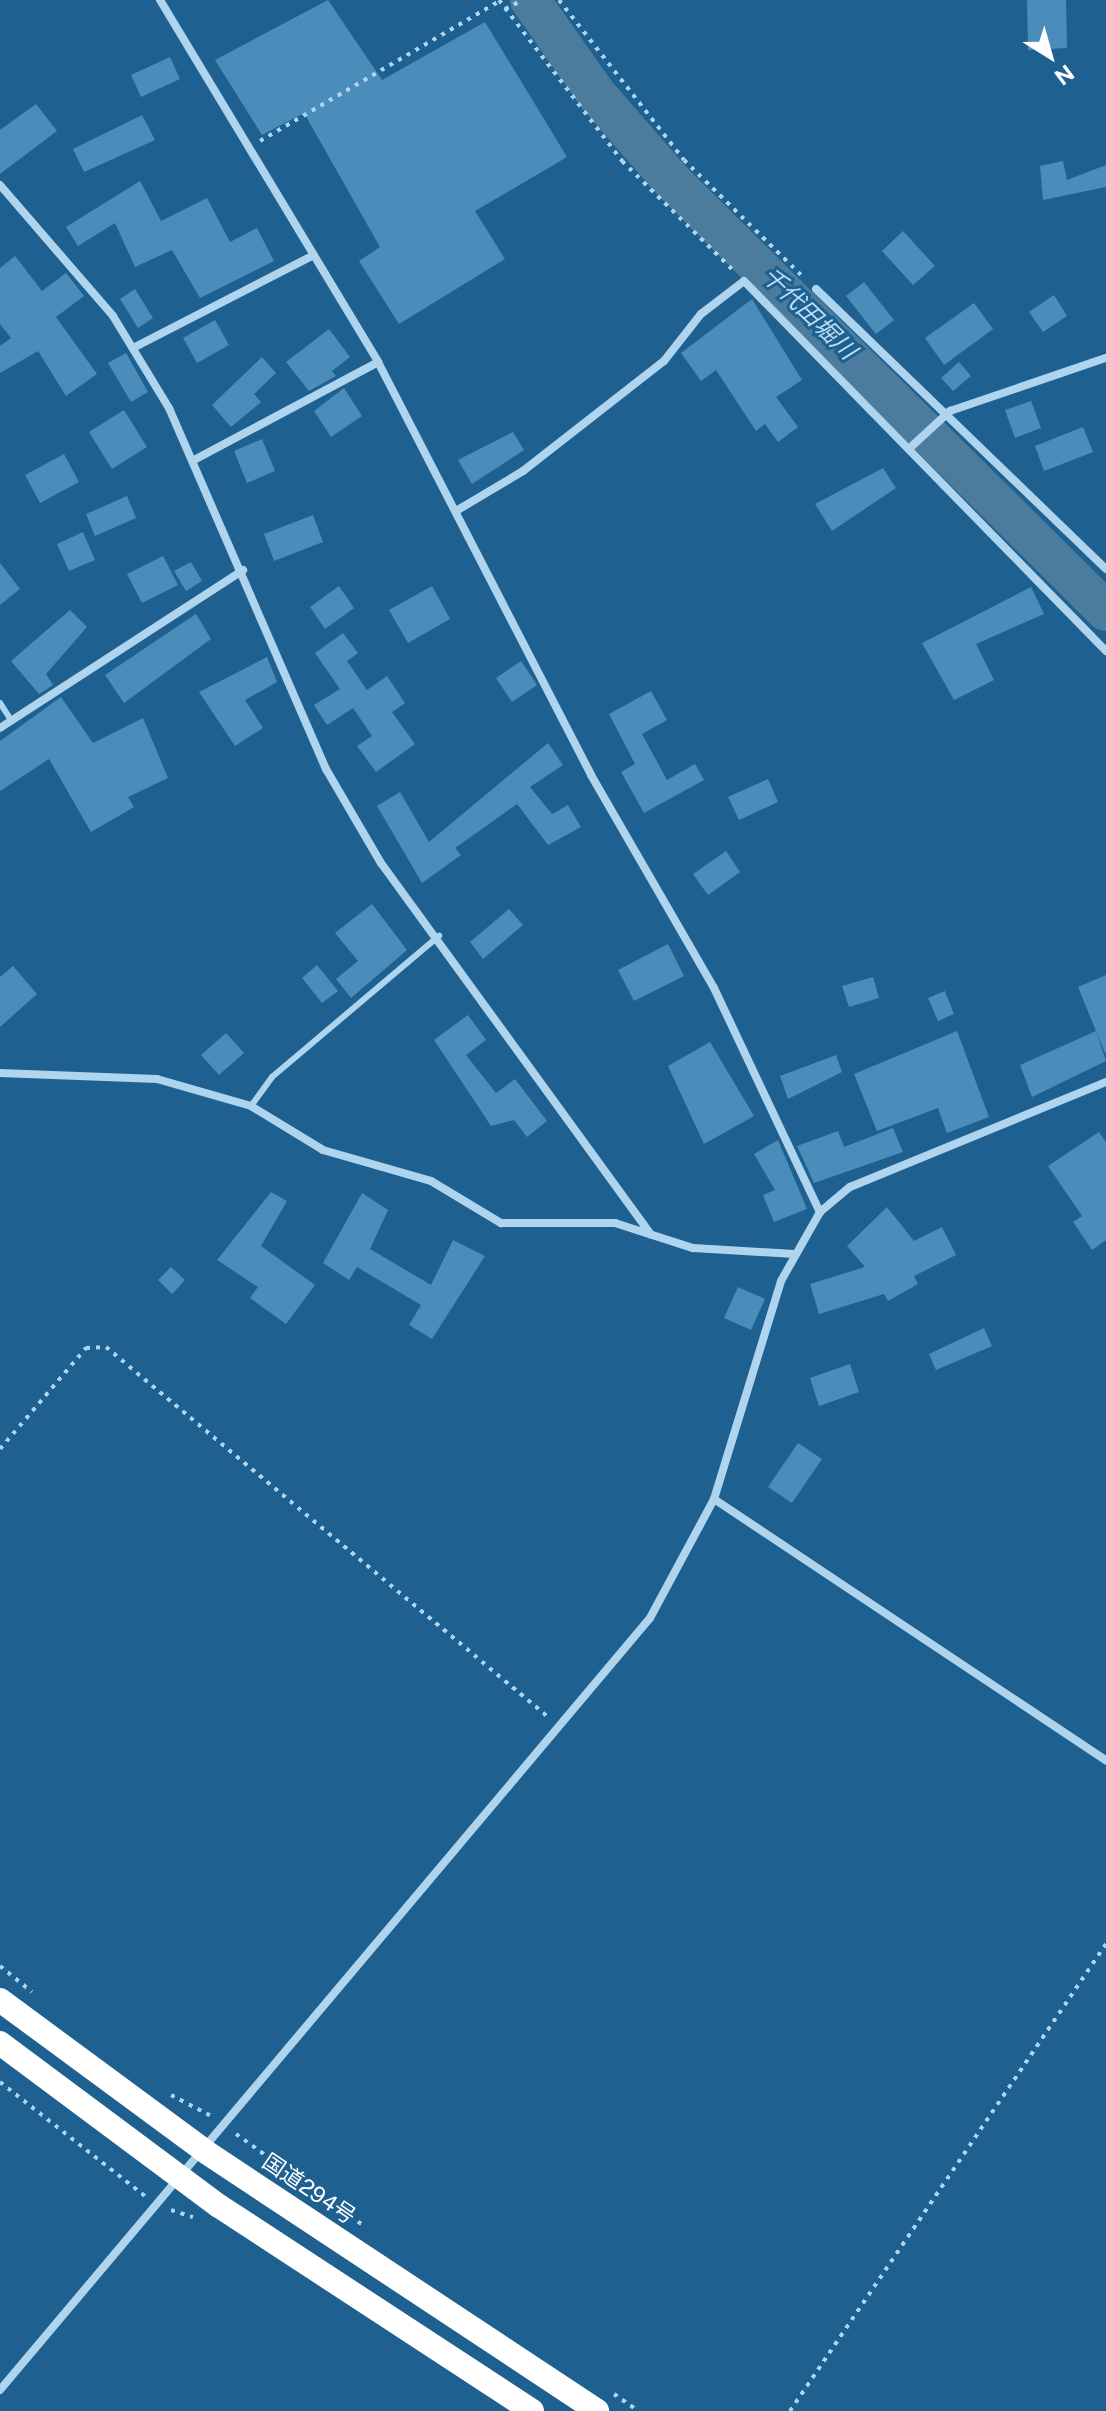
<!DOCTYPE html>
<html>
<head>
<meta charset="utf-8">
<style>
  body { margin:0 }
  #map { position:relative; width:1106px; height:2411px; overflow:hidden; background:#1e6191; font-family:"Public Sans","Noto Sans JP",sans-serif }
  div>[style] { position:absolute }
  .river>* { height:40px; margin:-20px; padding:0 20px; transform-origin:20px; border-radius:20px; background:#4c7c9d }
  .building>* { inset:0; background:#4a8dba }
  .path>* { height:4px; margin-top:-2px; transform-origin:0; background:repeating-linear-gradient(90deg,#aed4ee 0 4px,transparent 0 10px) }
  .lane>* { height:6px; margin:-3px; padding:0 3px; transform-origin:3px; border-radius:3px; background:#aed4ee }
  .street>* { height:8px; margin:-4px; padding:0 4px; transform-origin:4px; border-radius:4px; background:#aed4ee }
  .highway>* { height:24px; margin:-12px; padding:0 12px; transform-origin:12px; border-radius:12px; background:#fff }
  span { translate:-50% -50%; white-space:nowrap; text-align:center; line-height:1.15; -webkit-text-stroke:6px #1e6191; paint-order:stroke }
  .street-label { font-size:22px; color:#fff }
  .water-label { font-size:24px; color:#badef5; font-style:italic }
  .north { position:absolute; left:1010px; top:16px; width:80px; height:80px; -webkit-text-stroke:6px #1e6191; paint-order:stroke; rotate:143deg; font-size:22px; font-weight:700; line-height:32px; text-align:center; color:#fff }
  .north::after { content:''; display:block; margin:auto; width:28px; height:36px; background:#fff; clip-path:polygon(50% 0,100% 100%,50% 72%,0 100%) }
</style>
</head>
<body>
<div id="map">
  <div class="river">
    <i style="left:530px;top:0;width:116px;rotate:54.8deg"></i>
    <i style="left:597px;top:95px;width:114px;rotate:48.9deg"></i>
    <i style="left:672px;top:181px;width:611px;rotate:44.73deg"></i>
  </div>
  <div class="building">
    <i style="clip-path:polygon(328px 0,382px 80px,485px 22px,567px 157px,475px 211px,505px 259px,399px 324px,359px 261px,380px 247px,304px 113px,262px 135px,215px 60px)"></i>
    <i style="clip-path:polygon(1027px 0,1066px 0,1067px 48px,1028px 50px)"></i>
    <i style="clip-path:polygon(170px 57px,180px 79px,141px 97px,131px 75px)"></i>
    <i style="clip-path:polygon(36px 104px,57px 131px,0 174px,0 130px)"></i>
    <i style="clip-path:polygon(142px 115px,155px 140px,84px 172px,73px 149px)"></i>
    <i style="clip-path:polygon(1063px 161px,1067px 180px,1106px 165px,1106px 187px,1043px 200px,1040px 166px)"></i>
    <i style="clip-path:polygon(140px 181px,161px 221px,207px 198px,230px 242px,257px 228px,274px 261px,200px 298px,172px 250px,135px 267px,115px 223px,78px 246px,66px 227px)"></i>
    <i style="clip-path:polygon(903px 231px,935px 266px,913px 285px,882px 251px)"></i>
    <i style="clip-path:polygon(15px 256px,42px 291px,66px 273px,84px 296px,56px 317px,97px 374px,66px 396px,38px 351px,0 373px,0 346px,11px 338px,0 324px,0 268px)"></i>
    <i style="clip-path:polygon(864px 282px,894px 320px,876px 334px,846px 296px)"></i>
    <i style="clip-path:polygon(135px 289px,153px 318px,138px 328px,120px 299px)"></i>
    <i style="clip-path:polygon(1054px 295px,1067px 316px,1043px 332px,1029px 312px)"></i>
    <i style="clip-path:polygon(752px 299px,802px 380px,776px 397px,798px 427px,778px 442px,765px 424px,756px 431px,716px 370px,701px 381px,681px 353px)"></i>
    <i style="clip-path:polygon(974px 303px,993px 329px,944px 365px,925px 338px)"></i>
    <i style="clip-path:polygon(215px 320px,229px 345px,197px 363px,183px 338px)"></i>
    <i style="clip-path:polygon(329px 329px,350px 357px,332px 371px,336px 376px,309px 391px,286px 362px)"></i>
    <i style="clip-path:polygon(126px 353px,148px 392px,131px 402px,108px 363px)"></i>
    <i style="clip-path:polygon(262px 357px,276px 373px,254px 394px,261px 402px,231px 427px,212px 405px)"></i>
    <i style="clip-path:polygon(959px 362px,971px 376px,953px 391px,941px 378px)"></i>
    <i style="clip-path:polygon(344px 388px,362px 416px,331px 437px,314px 411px)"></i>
    <i style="clip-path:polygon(1031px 401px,1041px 428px,1015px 438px,1005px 410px)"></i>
    <i style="clip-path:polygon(124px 410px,147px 447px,112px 469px,89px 432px)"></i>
    <i style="clip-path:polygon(1083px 427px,1093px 452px,1044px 471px,1035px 446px)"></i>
    <i style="clip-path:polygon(513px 432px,524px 450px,472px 484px,458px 460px)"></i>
    <i style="clip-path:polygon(262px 439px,275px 471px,247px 483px,234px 451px)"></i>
    <i style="clip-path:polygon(64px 454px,79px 482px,40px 503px,25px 475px)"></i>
    <i style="clip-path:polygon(883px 468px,896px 488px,832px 531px,815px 504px)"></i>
    <i style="clip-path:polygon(127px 496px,136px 518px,95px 536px,86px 514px)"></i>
    <i style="clip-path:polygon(313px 515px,323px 542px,274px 561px,264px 534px)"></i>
    <i style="clip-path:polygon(83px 532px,95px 560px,69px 571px,57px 544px)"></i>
    <i style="clip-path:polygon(163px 556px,178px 585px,142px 603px,127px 574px)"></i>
    <i style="clip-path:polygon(191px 562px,202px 581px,186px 591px,174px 571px)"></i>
    <i style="clip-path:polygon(0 563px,20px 589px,0 605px)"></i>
    <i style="clip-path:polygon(339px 586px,354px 608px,325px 629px,310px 607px)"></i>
    <i style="clip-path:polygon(432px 586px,450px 619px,408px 643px,389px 610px)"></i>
    <i style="clip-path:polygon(1031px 587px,1044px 614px,976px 644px,994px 680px,954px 700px,922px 643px)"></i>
    <i style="clip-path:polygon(70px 610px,87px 627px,46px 674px,53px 685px,39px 694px,11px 661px)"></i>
    <i style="clip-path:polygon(196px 614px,211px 639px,124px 703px,105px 675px)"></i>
    <i style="clip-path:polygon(343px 633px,358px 653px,347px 661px,367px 690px,387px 676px,405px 703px,392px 712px,415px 744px,376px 772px,357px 746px,372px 736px,353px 708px,327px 725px,314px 705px,340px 689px,315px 653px)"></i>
    <i style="clip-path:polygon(267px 657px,277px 682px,245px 700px,263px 728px,235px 746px,199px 692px)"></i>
    <i style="clip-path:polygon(521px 661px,537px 685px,512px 702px,496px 678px)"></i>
    <i style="clip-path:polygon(651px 691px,667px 720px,642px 734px,667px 780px,695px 764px,704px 780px,644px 813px,621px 772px,635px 764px,609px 714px)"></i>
    <i style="clip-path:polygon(61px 697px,93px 743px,143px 718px,168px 778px,128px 797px,134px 807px,91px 832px,49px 759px,0 791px,0 741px)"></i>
    <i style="clip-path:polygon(548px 743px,563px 765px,530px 787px,552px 814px,568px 805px,581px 827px,548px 845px,517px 804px,455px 848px,461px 855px,422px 883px,377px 806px,400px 792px,429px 842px)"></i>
    <i style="clip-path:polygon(768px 779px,778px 802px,739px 820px,728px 797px)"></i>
    <i style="clip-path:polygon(726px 851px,740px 872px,708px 895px,693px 874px)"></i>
    <i style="clip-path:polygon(372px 904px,407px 950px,351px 998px,336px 979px,358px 961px,335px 933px)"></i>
    <i style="clip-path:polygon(509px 909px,523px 925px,483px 959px,470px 942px)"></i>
    <i style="clip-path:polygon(668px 944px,684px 976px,634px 1001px,618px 970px)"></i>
    <i style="clip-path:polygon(317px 965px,338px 991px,322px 1003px,302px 978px)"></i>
    <i style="clip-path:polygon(13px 966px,37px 994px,0 1027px,0 977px)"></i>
    <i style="clip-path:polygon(1106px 975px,1106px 1053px,1105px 1053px,1078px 987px)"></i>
    <i style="clip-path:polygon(873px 977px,879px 998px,849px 1007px,842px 986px)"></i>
    <i style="clip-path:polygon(945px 991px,954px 1014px,938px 1021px,928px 998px)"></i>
    <i style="clip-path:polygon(468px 1015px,486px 1040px,466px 1055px,496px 1093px,515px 1079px,547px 1121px,527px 1137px,514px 1120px,491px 1126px,434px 1040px)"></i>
    <i style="clip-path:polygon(957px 1031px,989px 1117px,947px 1133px,938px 1108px,877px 1131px,854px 1074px)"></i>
    <i style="clip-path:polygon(1096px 1031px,1106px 1061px,1032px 1097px,1020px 1065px)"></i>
    <i style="clip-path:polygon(226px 1033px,244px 1053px,219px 1075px,201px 1055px)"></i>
    <i style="clip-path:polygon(710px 1042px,754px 1116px,704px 1144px,668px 1066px)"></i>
    <i style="clip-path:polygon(836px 1055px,842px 1072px,788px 1099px,780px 1076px)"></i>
    <i style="clip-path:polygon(893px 1128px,903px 1152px,814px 1183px,797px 1146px,838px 1131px,844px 1147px)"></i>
    <i style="clip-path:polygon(1099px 1132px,1106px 1142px,1106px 1240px,1092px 1250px,1073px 1222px,1082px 1216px,1048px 1166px)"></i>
    <i style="clip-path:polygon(778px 1140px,807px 1209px,774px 1222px,763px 1195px,775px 1190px,754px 1154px)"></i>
    <i style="clip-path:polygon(271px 1192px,287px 1201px,261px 1246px,315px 1285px,286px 1324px,250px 1298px,258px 1287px,217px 1260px)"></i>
    <i style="clip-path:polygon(362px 1193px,388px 1210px,370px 1249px,431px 1285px,453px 1240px,485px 1256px,432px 1339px,409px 1325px,421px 1305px,357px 1267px,349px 1280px,323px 1263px)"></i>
    <i style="clip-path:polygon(887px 1207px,914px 1241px,942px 1227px,956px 1255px,914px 1276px,918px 1284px,888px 1301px,884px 1294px,819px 1314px,810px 1284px,865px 1267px,847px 1246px)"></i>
    <i style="clip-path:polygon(171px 1267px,185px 1280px,172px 1294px,158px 1280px)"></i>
    <i style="clip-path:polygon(738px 1287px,765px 1299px,751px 1330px,724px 1318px)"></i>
    <i style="clip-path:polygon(984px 1328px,992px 1346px,936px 1370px,929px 1354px)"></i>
    <i style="clip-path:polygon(850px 1364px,859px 1392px,819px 1406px,810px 1378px)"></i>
    <i style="clip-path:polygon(798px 1443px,822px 1459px,792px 1503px,768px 1487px)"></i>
  </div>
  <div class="path">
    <i style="left:499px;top:0;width:203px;rotate:52.6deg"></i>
    <i style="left:622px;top:161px;width:157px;rotate:44.5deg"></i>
    <i style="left:559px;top:0;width:203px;rotate:52deg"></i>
    <i style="left:684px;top:160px;width:170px;rotate:44.5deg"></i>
    <i style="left:505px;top:9px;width:20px;rotate:-27deg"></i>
    <i style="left:260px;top:141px;width:278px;rotate:-30.3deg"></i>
    <i style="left:0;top:1449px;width:133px;rotate:-49.6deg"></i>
    <i style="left:86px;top:1348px;width:20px;rotate:-3deg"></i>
    <i style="left:106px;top:1347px;width:576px;rotate:39.93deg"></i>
    <i style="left:0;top:1966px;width:41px;rotate:39.1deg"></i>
    <i style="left:0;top:2082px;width:186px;rotate:38.2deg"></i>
    <i style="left:171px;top:2095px;width:47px;rotate:27.6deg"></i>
    <i style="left:236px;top:2134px;width:158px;rotate:35.7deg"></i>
    <i style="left:171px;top:2210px;width:23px;rotate:18deg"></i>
    <i style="left:614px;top:2394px;width:29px;rotate:35deg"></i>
    <i style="left:790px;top:2411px;width:564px;rotate:-55.92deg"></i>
  </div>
  <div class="lane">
    <i style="left:0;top:703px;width:20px;rotate:57deg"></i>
    <i style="left:251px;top:1106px;width:36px;rotate:-54deg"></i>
    <i style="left:272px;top:1077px;width:219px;rotate:-40.2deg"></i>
  </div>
  <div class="street">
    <i style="left:160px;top:0;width:423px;rotate:58.9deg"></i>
    <i style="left:378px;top:362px;width:465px;rotate:62.7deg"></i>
    <i style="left:591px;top:775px;width:246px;rotate:60deg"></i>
    <i style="left:714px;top:988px;width:248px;rotate:64.7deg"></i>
    <i style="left:0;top:185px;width:173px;rotate:49.2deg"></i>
    <i style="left:113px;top:316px;width:108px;rotate:58.7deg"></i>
    <i style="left:169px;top:408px;width:394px;rotate:66.5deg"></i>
    <i style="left:326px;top:769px;width:109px;rotate:59.7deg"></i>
    <i style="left:381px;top:863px;width:459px;rotate:54deg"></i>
    <i style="left:816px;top:289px;width:403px;rotate:44deg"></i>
    <i style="left:133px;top:348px;width:203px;rotate:-27.2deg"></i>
    <i style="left:912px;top:446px;width:52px;rotate:-42.6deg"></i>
    <i style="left:950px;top:411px;width:165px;rotate:-18.8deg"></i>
    <i style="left:194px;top:460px;width:208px;rotate:-28deg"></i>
    <i style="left:456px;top:511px;width:78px;rotate:-30.8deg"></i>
    <i style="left:523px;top:471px;width:179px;rotate:-38deg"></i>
    <i style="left:664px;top:361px;width:60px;rotate:-51.8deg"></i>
    <i style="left:701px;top:314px;width:54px;rotate:-37.5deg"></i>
    <i style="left:744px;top:281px;width:518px;rotate:45.63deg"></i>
    <i style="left:0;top:728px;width:290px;rotate:-33deg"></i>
    <i style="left:0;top:1073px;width:157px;rotate:2.2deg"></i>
    <i style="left:157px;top:1079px;width:98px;rotate:16deg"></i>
    <i style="left:251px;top:1106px;width:84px;rotate:31.4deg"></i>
    <i style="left:323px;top:1150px;width:112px;rotate:16deg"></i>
    <i style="left:431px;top:1181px;width:82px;rotate:31deg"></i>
    <i style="left:501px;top:1223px;width:114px"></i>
    <i style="left:615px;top:1223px;width:82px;rotate:17.8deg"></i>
    <i style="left:693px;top:1248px;width:101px;rotate:3.4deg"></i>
    <i style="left:714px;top:1499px;width:471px;rotate:33.7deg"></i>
    <i style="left:0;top:2390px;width:1009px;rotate:-49.9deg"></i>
    <i style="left:650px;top:1618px;width:135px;rotate:-61.7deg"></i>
    <i style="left:714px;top:1499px;width:228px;rotate:-72.9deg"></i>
    <i style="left:781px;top:1281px;width:79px;rotate:-60.5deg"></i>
    <i style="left:820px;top:1212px;width:39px;rotate:-40deg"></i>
    <i style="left:850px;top:1187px;width:277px;rotate:-22.3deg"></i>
  </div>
  <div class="highway">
    <i style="left:0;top:2000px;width:256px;rotate:36.4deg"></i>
    <i style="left:206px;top:2152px;width:469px;rotate:33.5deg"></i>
    <i style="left:0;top:2043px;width:273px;rotate:36.7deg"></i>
    <i style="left:219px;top:2206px;width:374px;rotate:33.2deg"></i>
  </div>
  <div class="street-label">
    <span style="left:309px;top:2189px;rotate:34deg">国道294号</span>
  </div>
  <div class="water-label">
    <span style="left:809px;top:313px;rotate:44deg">千代田堀川</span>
  </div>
  <div class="north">N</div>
</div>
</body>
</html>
